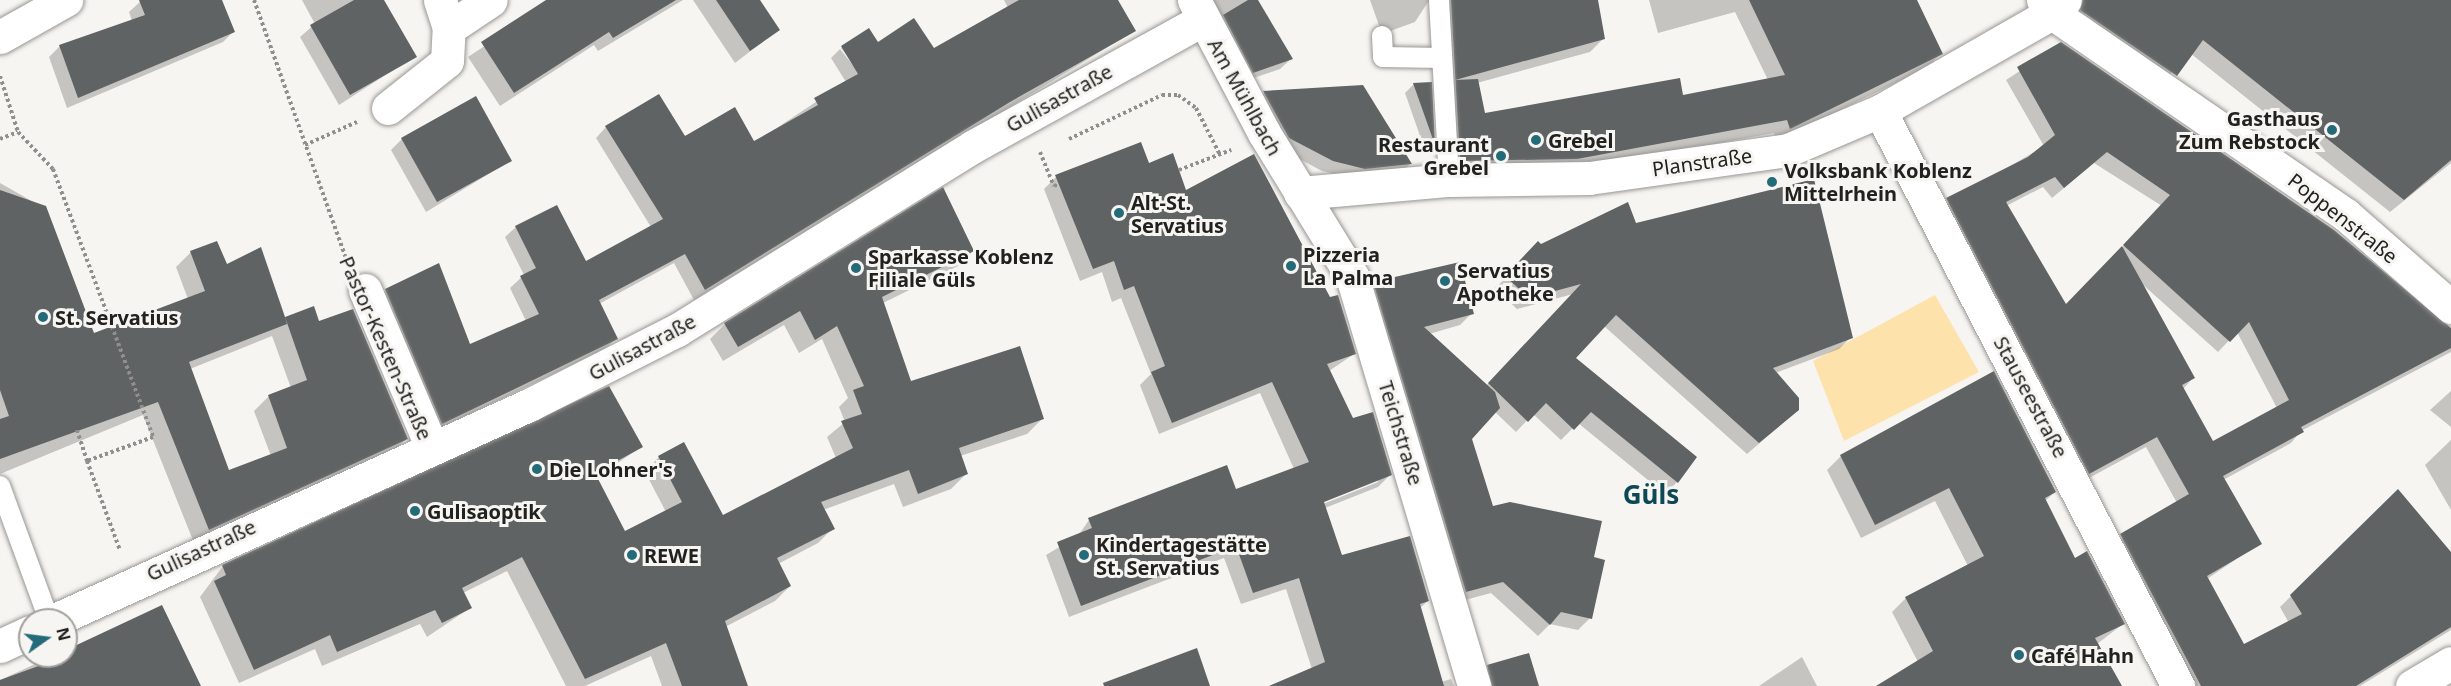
<!DOCTYPE html>
<html>
<head>
<meta charset="utf-8">
<style>
  body { margin:0 }
  #map { position:relative; width:2451px; height:686px; overflow:hidden; background:#f7f5f2; font-family:"Noto Sans",sans-serif }
  div>[style] { position:absolute }
  .green>* { inset:0; background:#fee2ac }
  .shadow>* { inset:0; background:#0003 }
  .building>* { inset:0; background:#5f6364 }
  .path>* { height:4px; margin-top:-2px; transform-origin:0; background:repeating-linear-gradient(90deg,#908f8d 0 3px,transparent 0 6px) }
  .roads { filter:drop-shadow(0 0 2px #989693) drop-shadow(0 0 2px #989693) }
  .service>* { height:20px; margin:-10px; padding:0 10px; transform-origin:10px; border-radius:10px; background:#fff }
  .minor>* { height:33px; margin:-16.5px; padding:0 16.5px; transform-origin:16.5px; border-radius:16.5px; background:#fff }
  .tertiary>* { height:33px; margin:-16.5px; padding:0 16.5px; transform-origin:16.5px; border-radius:16.5px; background:#fff }
  .dots>* { width:16px; height:16px; translate:-50% -50%; box-sizing:border-box; border:3px solid #f7f5f2; border-radius:50% }
  span { translate:-50% -50%; white-space:nowrap; text-align:center; line-height:1.15; -webkit-text-stroke:6px #f7f5f2; paint-order:stroke }
  .street-label { font-size:20px; color:#21211f }
  .poi-label { font-size:20px; color:#21211f; font-weight:700 }
  .right { translate:-100% -50%; text-align:right }
  .left { translate:0 -50%; text-align:left }
  .district-label { font-size:26px; color:#0d4954; font-weight:700 }
  .north { position:absolute; left:18px; top:608px; width:60px; height:60px; box-sizing:border-box; background:#f7f5f2; border:2px solid #a1a09e; border-radius:50%; rotate:76deg; font-size:16px; font-weight:700; line-height:24px; text-align:center; color:#21211f }
  .north::after { content:''; display:block; margin:auto; width:21px; height:27px; background:#246b79; clip-path:polygon(50% 0,100% 100%,50% 72%,0 100%) }
</style>
</head>
<body>
<div id="map">
  <div class="green">
    <i style="clip-path:polygon(1935px 295px,1979px 372px,1844px 441px,1813px 361px)"></i>
  </div>
  <div class="shadow">
    <i style="clip-path:polygon(142px 0,221px 0,234px 31px,223px 42px,67px 108px,49px 57px,60px 46px,132px 21px,129px 12px)"></i>
    <i style="clip-path:polygon(302px 0,382px 0,415px 56px,339px 105px,300px 37px,315px 24px)"></i>
    <i style="clip-path:polygon(554px 0,683px 0,598px 51px,594px 45px,500px 106px,468px 57px)"></i>
    <i style="clip-path:polygon(693px 0,758px 0,778px 30px,735px 63px)"></i>
    <i style="clip-path:polygon(1004px 0,1116px 0,1134px 31px,694px 300px,674px 263px,599px 304px,616px 339px,605px 349px,431px 433px,375px 301px,386px 290px,469px 346px,526px 321px,510px 288px,524px 275px,505px 237px,516px 227px,585px 263px,651px 227px,596px 138px,606px 127px,754px 143px,846px 82px,831px 58px,840px 49px,864px 79px,841px 48px,869px 30px,878px 44px,933px 50px,1008px 8px)"></i>
    <i style="clip-path:polygon(1196px 0,1257px 0,1291px 59px,1280px 69px,1242px 82px)"></i>
    <i style="clip-path:polygon(1370px 0,1596px 0,1604px 38px,1590px 52px,1477px 83px,1484px 115px,1682px 97px,1768px 80px,1735px 12px,1658px 33px,1649px 0,1916px 0,1941px 53px,1928px 67px,1777px 141px,1774px 133px,1563px 172px,1447px 174px,1438px 13px,1428px 2px,1415px 22px,1382px 34px)"></i>
    <i style="clip-path:polygon(2073px 0,2451px 0,2451px 163px,2390px 212px,2190px 53px,2160px 85px,2068px 23px)"></i>
    <i style="clip-path:polygon(evenodd,2061px 44px,2451px 330px,2451px 352px,2301px 431px,2291px 443px,2223px 480px,2260px 543px,2207px 579px,2244px 646px,2289px 623px,2280px 607px,2398px 491px,2451px 554px,2451px 630px,2360px 686px,2182px 686px,2110px 546px,2177px 503px,2146px 447px,2078px 484px,1936px 210px,2044px 146px,2006px 80px,2061px 44px,2094px 163px,2162px 206px,2065px 307px,2006px 206px,2043px 187px,2052px 198px,2094px 163px,2061px 44px,2141px 283px,2218px 352px,2237px 332px,2277px 408px,2213px 443px,2183px 389px,2193px 378px,2141px 283px)"></i>
    <i style="clip-path:polygon(1430px 83px,1434px 145px,1426px 153px,1405px 93px,1414px 84px)"></i>
    <i style="clip-path:polygon(1362px 87px,1410px 164px,1400px 174px,1354px 178px,1322px 171px,1279px 148px,1254px 103px,1264px 93px)"></i>
    <i style="clip-path:polygon(402px 139px,510px 161px,426px 212px,391px 150px)"></i>
    <i style="clip-path:polygon(evenodd,1148px 165px,1186px 192px,1354px 354px,1329px 371px,1352px 420px,1390px 475px,1378px 487px,1325px 508px,1341px 557px,1428px 601px,1420px 608px,1441px 682px,1451px 679px,1454px 686px,1272px 686px,1312px 669px,1286px 589px,1241px 604px,1224px 558px,1069px 617px,1046px 555px,1078px 536px,1089px 520px,1235px 491px,1294px 469px,1260px 393px,1159px 434px,1140px 385px,1151px 374px,1121px 298px,1112px 302px,1102px 272px,1080px 281px,1044px 189px,1056px 177px,1148px 165px,1378px 479px,1378px 482px,1318px 506px,1317px 503px,1378px 479px)"></i>
    <i style="clip-path:polygon(evenodd,0 183px,44px 208px,93px 335px,188px 299px,176px 267px,190px 253px,217px 243px,226px 266px,284px 319px,313px 308px,319px 323px,406px 439px,392px 453px,194px 543px,143px 415px,0 474px,0 183px,272px 336px,291px 388px,269px 396px,254px 411px,271px 456px,228px 472px,190px 369px,272px 336px)"></i>
    <i style="clip-path:polygon(1635px 224px,1851px 337px,1839px 349px,1775px 373px,1798px 410px,1747px 454px,1604px 326px,1573px 359px,1677px 482px,1665px 494px,1578px 423px,1561px 440px,1533px 414px,1516px 432px,1495px 412px,1470px 439px,1492px 508px,1590px 618px,1578px 630px,1550px 624px,1538px 636px,1491px 593px,1454px 603px,1362px 295px,1374px 283px,1472px 313px,1460px 325px,1429px 334px,1486px 386px,1573px 294px,1517px 309px,1495px 288px,1541px 246px)"></i>
    <i style="clip-path:polygon(973px 251px,958px 266px,883px 303px,911px 383px,1042px 419px,1027px 434px,960px 456px,966px 474px,951px 489px,903px 507px,894px 484px,823px 510px,833px 528px,818px 543px,778px 564px,790px 586px,775px 601px,725px 627px,746px 686px,662px 686px,651px 656px,585px 686px,566px 686px,507px 571px,463px 593px,470px 608px,427px 637px,420px 624px,322px 666px,315px 649px,239px 683px,200px 597px,223px 566px,641px 447px,596px 478px,624px 533px,666px 512px,645px 472px,659px 457px,722px 517px,836px 458px,827px 437px,845px 422px,839px 407px,848px 398px,822px 339px,799px 353px,784px 325px,723px 361px,710px 339px,725px 324px)"></i>
    <i style="clip-path:polygon(2451px 391px,2451px 427px,2430px 410px)"></i>
    <i style="clip-path:polygon(2451px 440px,2451px 510px,2425px 465px)"></i>
    <i style="clip-path:polygon(1841px 456px,2055px 492px,2045px 501px,2075px 560px,2123px 624px,2097px 644px,2120px 686px,1879px 686px,1918px 662px,1892px 612px,1906px 598px,1968px 566px,1935px 501px,1861px 538px,1827px 470px)"></i>
    <i style="clip-path:polygon(66px 650px,199px 686px,0 686px,0 680px,53px 656px,66px 656px)"></i>
    <i style="clip-path:polygon(1802px 657px,1817px 686px,1759px 686px)"></i>
    <i style="clip-path:polygon(1488px 667px,1537px 686px,1477px 686px,1476px 679px)"></i>
  </div>
  <div class="building">
    <i style="clip-path:polygon(139px 0,222px 0,235px 32px,78px 98px,59px 45px,145px 15px)"></i>
    <i style="clip-path:polygon(354px 0,384px 0,417px 57px,350px 95px,310px 25px)"></i>
    <i style="clip-path:polygon(546px 0,676px 0,613px 38px,609px 32px,514px 93px,481px 42px)"></i>
    <i style="clip-path:polygon(716px 0,760px 0,780px 30px,750px 51px)"></i>
    <i style="clip-path:polygon(1019px 0,1118px 0,1136px 31px,1010px 102px,705px 290px,685px 254px,599px 300px,618px 339px,442px 424px,385px 289px,439px 263px,470px 344px,539px 314px,520px 276px,536px 268px,515px 226px,557px 205px,586px 261px,663px 219px,605px 126px,659px 94px,685px 136px,735px 107px,754px 141px,818px 105px,814px 98px,858px 74px,841px 46px,869px 28px,878px 42px,914px 18px,934px 48px)"></i>
    <i style="clip-path:polygon(1248px 0,1258px 0,1293px 59px,1253px 73px,1223px 15px)"></i>
    <i style="clip-path:polygon(1451px 0,1598px 0,1605px 39px,1455px 80px,1478px 79px,1485px 113px,1680px 78px,1683px 95px,1785px 75px,1749px 0,1917px 0,1943px 54px,1790px 129px,1787px 120px,1577px 159px,1460px 161px)"></i>
    <i style="clip-path:polygon(2083px 0,2451px 0,2451px 160px,2404px 200px,2203px 40px,2177px 76px,2080px 10px)"></i>
    <i style="clip-path:polygon(evenodd,2061px 42px,2334px 230px,2451px 328px,2451px 348px,2301px 427px,2304px 432px,2223px 476px,2262px 544px,2207px 576px,2244px 644px,2302px 614px,2290px 595px,2398px 489px,2451px 552px,2451px 627px,2356px 686px,2201px 686px,2120px 534px,2189px 494px,2157px 437px,2089px 474px,1946px 198px,2028px 157px,2055px 135px,2017px 67px,2061px 42px,2107px 152px,2170px 195px,2123px 245px,2230px 342px,2249px 322px,2289px 400px,2213px 441px,2182px 385px,2195px 378px,2122px 246px,2066px 304px,2006px 202px,2055px 177px,2064px 188px,2107px 152px)"></i>
    <i style="clip-path:polygon(1432px 82px,1435px 145px,1413px 83px)"></i>
    <i style="clip-path:polygon(1363px 85px,1412px 164px,1365px 169px,1333px 161px,1289px 138px,1263px 91px)"></i>
    <i style="clip-path:polygon(476px 96px,512px 161px,437px 202px,401px 138px)"></i>
    <i style="clip-path:polygon(1141px 142px,1149px 163px,1173px 153px,1186px 190px,1254px 154px,1330px 297px,1338px 295px,1356px 354px,1327px 364px,1353px 418px,1373px 412px,1392px 475px,1324px 502px,1342px 555px,1410px 536px,1429px 601px,1420px 604px,1444px 686px,1269px 686px,1325px 662px,1299px 578px,1253px 593px,1236px 546px,1081px 606px,1057px 542px,1092px 528px,1088px 518px,1227px 465px,1236px 489px,1309px 462px,1272px 382px,1172px 423px,1151px 372px,1165px 366px,1134px 286px,1124px 290px,1114px 261px,1093px 269px,1055px 175px)"></i>
    <i style="clip-path:polygon(1814px 179px,1853px 338px,1773px 368px,1799px 398px,1799px 410px,1759px 443px,1616px 315px,1576px 358px,1697px 457px,1678px 483px,1591px 412px,1574px 430px,1546px 403px,1528px 422px,1488px 383px,1581px 284px,1529px 298px,1505px 276px,1538px 241px,1541px 244px,1628px 202px,1636px 223px)"></i>
    <i style="clip-path:polygon(943px 187px,974px 251px,882px 297px,911px 381px,1020px 346px,1044px 419px,959px 448px,968px 474px,918px 494px,909px 470px,821px 502px,835px 529px,777px 558px,791px 586px,725px 621px,748px 686px,682px 686px,666px 643px,585px 679px,522px 557px,462px 588px,472px 608px,442px 623px,435px 610px,337px 652px,330px 635px,254px 670px,214px 581px,226px 575px,222px 565px,609px 386px,643px 447px,595px 473px,625px 531px,682px 502px,658px 456px,684px 442px,723px 515px,853px 448px,841px 421px,862px 414px,853px 390px,864px 386px,837px 326px,815px 340px,800px 311px,738px 347px,724px 323px)"></i>
    <i style="clip-path:polygon(evenodd,0 190px,46px 206px,94px 333px,205px 291px,190px 251px,217px 241px,227px 264px,261px 247px,285px 317px,314px 306px,319px 321px,353px 309px,408px 439px,209px 530px,158px 402px,0 459px,0 419px,9px 416px,0 390px,0 190px,285px 317px,307px 380px,268px 395px,287px 448px,229px 470px,189px 362px,287px 324px,285px 317px)"></i>
    <i style="clip-path:polygon(1460px 262px,1474px 314px,1424px 327px,1495px 392px,1500px 408px,1472px 439px,1493px 506px,1510px 502px,1602px 521px,1594px 557px,1605px 560px,1592px 619px,1561px 612px,1550px 625px,1503px 582px,1466px 592px,1373px 282px)"></i>
    <i style="clip-path:polygon(1994px 371px,2056px 492px,2045px 498px,2075px 558px,2087px 551px,2125px 624px,2095px 638px,2122px 686px,1876px 686px,1933px 651px,1905px 597px,1984px 556px,1949px 488px,1875px 525px,1840px 455px)"></i>
    <i style="clip-path:polygon(162px 605px,201px 686px,0 686px,0 680px,66px 656px,66px 650px)"></i>
    <i style="clip-path:polygon(1197px 648px,1210px 686px,1104px 686px,1103px 683px)"></i>
    <i style="clip-path:polygon(1529px 653px,1539px 686px,1492px 686px,1487px 665px)"></i>
  </div>
  <div class="path">
    <i style="left:254px;top:0;width:275px;rotate:70.4deg"></i>
    <i style="left:0;top:76px;width:59px;rotate:72.2deg"></i>
    <i style="left:0;top:139px;width:19px;rotate:-21deg"></i>
    <i style="left:18px;top:132px;width:51px;rotate:46.6deg"></i>
    <i style="left:53px;top:169px;width:286px;rotate:69.5deg"></i>
    <i style="left:153px;top:437px;width:70px;rotate:160deg"></i>
    <i style="left:87px;top:461px;width:95px;rotate:69.7deg"></i>
    <i style="left:1069px;top:139px;width:103px;rotate:-25.3deg"></i>
    <i style="left:1162px;top:95px;width:16px"></i>
    <i style="left:1178px;top:95px;width:22px;rotate:36deg"></i>
    <i style="left:1196px;top:108px;width:53px;rotate:62.9deg"></i>
    <i style="left:305px;top:145px;width:57px;rotate:-23.9deg"></i>
    <i style="left:1040px;top:152px;width:37px;rotate:68deg"></i>
    <i style="left:1054px;top:186px;width:5px;rotate:-22deg"></i>
    <i style="left:1179px;top:170px;width:56px;rotate:-21deg"></i>
    <i style="left:77px;top:430px;width:33px;rotate:72deg"></i>
  </div>
  <div class="roads">
    <div class="service">
      <i style="left:1439px;top:0;width:180px;rotate:86.8deg"></i>
      <i style="left:1382px;top:36px;width:21px;rotate:87deg"></i>
      <i style="left:1383px;top:57px;width:59px;rotate:1deg"></i>
      <i style="left:0;top:486px;width:143px;rotate:69.9deg"></i>
    </div>
    <div class="minor">
      <i style="left:2043px;top:0;width:16px;rotate:55deg"></i>
      <i style="left:2052px;top:13px;width:357px;rotate:34.5deg"></i>
      <i style="left:2346px;top:215px;width:140px;rotate:41.2deg"></i>
      <i style="left:449px;top:28px;width:50px;rotate:-33.7deg"></i>
      <i style="left:0;top:37px;width:76px;rotate:-29.3deg"></i>
      <i style="left:388px;top:108px;width:75px;rotate:-38.5deg"></i>
      <i style="left:447px;top:61px;width:33px;rotate:-87deg"></i>
      <i style="left:449px;top:28px;width:29px;rotate:-108deg"></i>
      <i style="left:1880px;top:111px;width:648px;rotate:62.6deg"></i>
      <i style="left:1300px;top:193px;width:150px;rotate:-5deg"></i>
      <i style="left:1449px;top:180px;width:140px;rotate:-0.8deg"></i>
      <i style="left:1589px;top:178px;width:201px;rotate:-8deg"></i>
      <i style="left:1788px;top:150px;width:100px;rotate:-23deg"></i>
      <i style="left:1880px;top:111px;width:198px;rotate:-29.7deg"></i>
      <i style="left:2052px;top:13px;width:18px;rotate:-45deg"></i>
      <i style="left:365px;top:290px;width:172px;rotate:67deg"></i>
      <i style="left:55px;top:620px;width:520px;rotate:-24.4deg"></i>
      <i style="left:529px;top:405px;width:166px;rotate:-26.9deg"></i>
      <i style="left:677px;top:330px;width:347px;rotate:-31.8deg"></i>
      <i style="left:972px;top:147px;width:263px;rotate:-28.9deg"></i>
      <i style="left:0;top:646px;width:33px;rotate:-25deg"></i>
      <i style="left:2412px;top:686px;width:45px;rotate:-30.5deg"></i>
    </div>
    <div class="tertiary">
      <i style="left:1194px;top:0;width:150px;rotate:62.2deg"></i>
      <i style="left:1264px;top:133px;width:168px;rotate:58.4deg"></i>
      <i style="left:1352px;top:276px;width:428px;rotate:73.4deg"></i>
    </div>
  </div>
  <div class="dots">
    <i style="left:2332px;top:130px;background:#246b79"></i>
    <i style="left:1536px;top:140px;background:#246b79"></i>
    <i style="left:1501px;top:156px;background:#246b79"></i>
    <i style="left:1772px;top:182px;background:#246b79"></i>
    <i style="left:1119px;top:213px;background:#246b79"></i>
    <i style="left:1291px;top:266px;background:#246b79"></i>
    <i style="left:856px;top:268px;background:#246b79"></i>
    <i style="left:1445px;top:281px;background:#246b79"></i>
    <i style="left:43px;top:317px;background:#246b79"></i>
    <i style="left:537px;top:469px;background:#246b79"></i>
    <i style="left:415px;top:511px;background:#246b79"></i>
    <i style="left:632px;top:555px;background:#246b79"></i>
    <i style="left:1084px;top:555px;background:#246b79"></i>
    <i style="left:2019px;top:655px;background:#246b79"></i>
  </div>
  <div class="street-label">
    <span style="left:1245px;top:97px;rotate:61deg">Am Mühlbach</span>
    <span style="left:1059px;top:98px;rotate:-29deg">Gulisastraße</span>
    <span style="left:1702px;top:162px;rotate:-8deg">Planstraße</span>
    <span style="left:2343px;top:218px;rotate:38deg">Poppenstraße</span>
    <span style="left:642px;top:347px;rotate:-28deg">Gulisastraße</span>
    <span style="left:386px;top:348px;rotate:66deg">Pastor-Kesten-Straße</span>
    <span style="left:2031px;top:397px;rotate:62deg">Stauseestraße</span>
    <span style="left:1401px;top:433px;rotate:73deg">Teichstraße</span>
    <span style="left:201px;top:550px;rotate:-25deg">Gulisastraße</span>
  </div>
  <div class="poi-label">
    <span class="right" style="left:2320px;top:130px">Gasthaus<br>Zum Rebstock</span>
    <span class="left" style="left:1548px;top:140px">Grebel</span>
    <span class="right" style="left:1489px;top:156px">Restaurant<br>Grebel</span>
    <span class="left" style="left:1784px;top:182px">Volksbank Koblenz<br>Mittelrhein</span>
    <span class="left" style="left:1131px;top:214px">Alt-St.<br>Servatius</span>
    <span class="left" style="left:1303px;top:266px">Pizzeria<br>La Palma</span>
    <span class="left" style="left:868px;top:268px">Sparkasse Koblenz<br>Filiale Güls</span>
    <span class="left" style="left:1457px;top:282px">Servatius<br>Apotheke</span>
    <span class="left" style="left:55px;top:317px">St. Servatius</span>
    <span class="left" style="left:549px;top:469px">Die Lohner's</span>
    <span class="left" style="left:427px;top:511px">Gulisaoptik</span>
    <span class="left" style="left:1096px;top:556px">Kindertagestätte<br>St. Servatius</span>
    <span class="left" style="left:644px;top:555px">REWE</span>
    <span class="left" style="left:2031px;top:655px">Café Hahn</span>
  </div>
  <div class="district-label">
    <span style="left:1651px;top:495px">Güls</span>
  </div>
  <div class="north">N</div>
</div>
</body>
</html>
